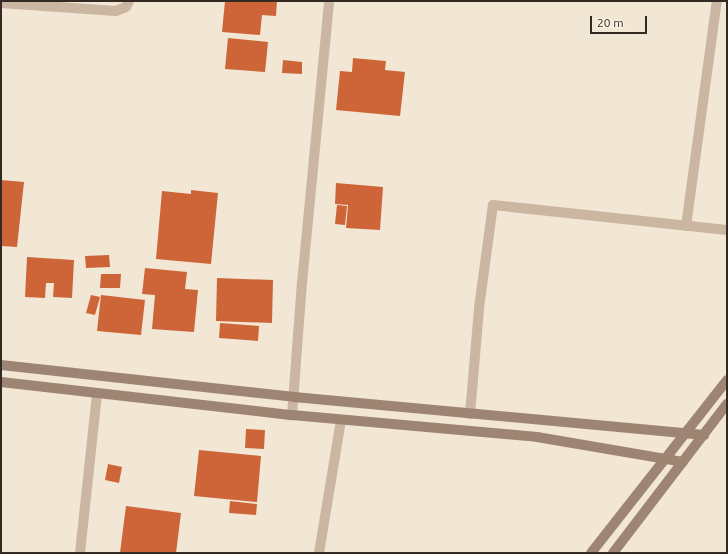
<!DOCTYPE html>
<html>
<head>
<meta charset="utf-8">
<style>
  body { margin:0 }
  #map { position:relative; width:728px; height:554px; overflow:hidden; background:#f2e6d5; font-family:Ubuntu,sans-serif }
  div>[style] { position:absolute }
  .building>* { inset:0; background:#cd6538 }
  .street>* { height:10px; margin:-5px; padding:0 5px; transform-origin:5px; border-radius:5px; background:#cab6a1 }
  .secondary>* { height:10px; margin:-5px; padding:0 5px; transform-origin:5px; border-radius:5px; background:#9e8573 }
  span { translate:-50% -50%; white-space:nowrap; text-align:center; line-height:1.15; -webkit-text-stroke:3px #faf0e2; paint-order:stroke }
  .frame { position:absolute; inset:0; border:2px solid #342a24; pointer-events:none }
  .scale { position:absolute; left:590px; top:16px; width:57px; height:18px; box-sizing:border-box; border:2px solid #342a24; border-top:0; padding-left:5px; font-size:12px; line-height:14px; white-space:nowrap; color:#342a24; -webkit-text-stroke:3px #faf0e2; paint-order:stroke }
</style>
</head>
<body>
<div id="map">
  <div class="building">
    <i style="clip-path:polygon(225px 1px,277px 1px,276px 16px,262px 15px,260px 35px,222px 32px)"></i>
    <i style="clip-path:polygon(228px 38px,268px 42px,265px 72px,225px 69px)"></i>
    <i style="clip-path:polygon(353px 58px,386px 61px,385px 70px,405px 72px,400px 116px,336px 110px,340px 71px,352px 72px)"></i>
    <i style="clip-path:polygon(283px 60px,302px 62px,302px 74px,282px 73px)"></i>
    <i style="clip-path:polygon(1px 180px,24px 182px,17px 247px,1px 246px)"></i>
    <i style="clip-path:polygon(336px 183px,383px 187px,380px 230px,346px 228px,348px 205px,335px 204px)"></i>
    <i style="clip-path:polygon(191px 190px,218px 193px,211px 264px,156px 259px,162px 191px,191px 194px)"></i>
    <i style="clip-path:polygon(337px 205px,347px 206px,345px 225px,335px 224px)"></i>
    <i style="clip-path:polygon(109px 255px,110px 267px,86px 268px,85px 256px)"></i>
    <i style="clip-path:polygon(27px 257px,74px 260px,72px 298px,53px 297px,54px 283px,46px 283px,45px 298px,25px 297px)"></i>
    <i style="clip-path:polygon(145px 268px,187px 272px,185px 289px,198px 290px,194px 332px,152px 329px,155px 295px,142px 294px)"></i>
    <i style="clip-path:polygon(101px 274px,121px 274px,120px 288px,100px 288px)"></i>
    <i style="clip-path:polygon(217px 278px,273px 280px,272px 323px,216px 321px)"></i>
    <i style="clip-path:polygon(91px 295px,100px 297px,95px 315px,86px 313px)"></i>
    <i style="clip-path:polygon(101px 295px,145px 300px,141px 335px,97px 331px)"></i>
    <i style="clip-path:polygon(220px 323px,259px 326px,258px 341px,219px 338px)"></i>
    <i style="clip-path:polygon(246px 429px,265px 430px,264px 449px,245px 448px)"></i>
    <i style="clip-path:polygon(199px 450px,261px 456px,257px 502px,194px 496px)"></i>
    <i style="clip-path:polygon(108px 464px,122px 467px,119px 483px,105px 480px)"></i>
    <i style="clip-path:polygon(230px 501px,257px 504px,256px 515px,229px 513px)"></i>
    <i style="clip-path:polygon(126px 506px,181px 513px,176px 553px,120px 553px)"></i>
  </div>
  <div class="street">
    <i style="left:1px;top:3px;width:115px;rotate:4deg"></i>
    <i style="left:116px;top:11px;width:11px;rotate:-22deg"></i>
    <i style="left:126px;top:7px;width:7px;rotate:-63deg"></i>
    <i style="left:686px;top:226px;width:227px;rotate:-82.2deg"></i>
    <i style="left:470px;top:414px;width:106px;rotate:-85.1deg"></i>
    <i style="left:479px;top:308px;width:104px;rotate:-82.3deg"></i>
    <i style="left:493px;top:205px;width:235px;rotate:6.1deg"></i>
    <i style="left:292px;top:415px;width:132px;rotate:-85.7deg"></i>
    <i style="left:302px;top:283px;width:283px;rotate:-84.5deg"></i>
    <i style="left:80px;top:553px;width:161px;rotate:-83.9deg"></i>
    <i style="left:319px;top:553px;width:135px;rotate:-80.6deg"></i>
  </div>
  <div class="secondary">
    <i style="left:1px;top:365px;width:295px;rotate:6.2deg"></i>
    <i style="left:294px;top:397px;width:412px;rotate:5.3deg"></i>
    <i style="left:1px;top:382px;width:293px;rotate:6.5deg"></i>
    <i style="left:292px;top:415px;width:246px;rotate:5.1deg"></i>
    <i style="left:537px;top:437px;width:148px;rotate:9.7deg"></i>
    <i style="left:591px;top:553px;width:220px;rotate:-51.8deg"></i>
    <i style="left:613px;top:553px;width:188px;rotate:-52.6deg"></i>
  </div>
  <div class="frame"></div>
  <div class="scale">20 m</div>
</div>
</body>
</html>
